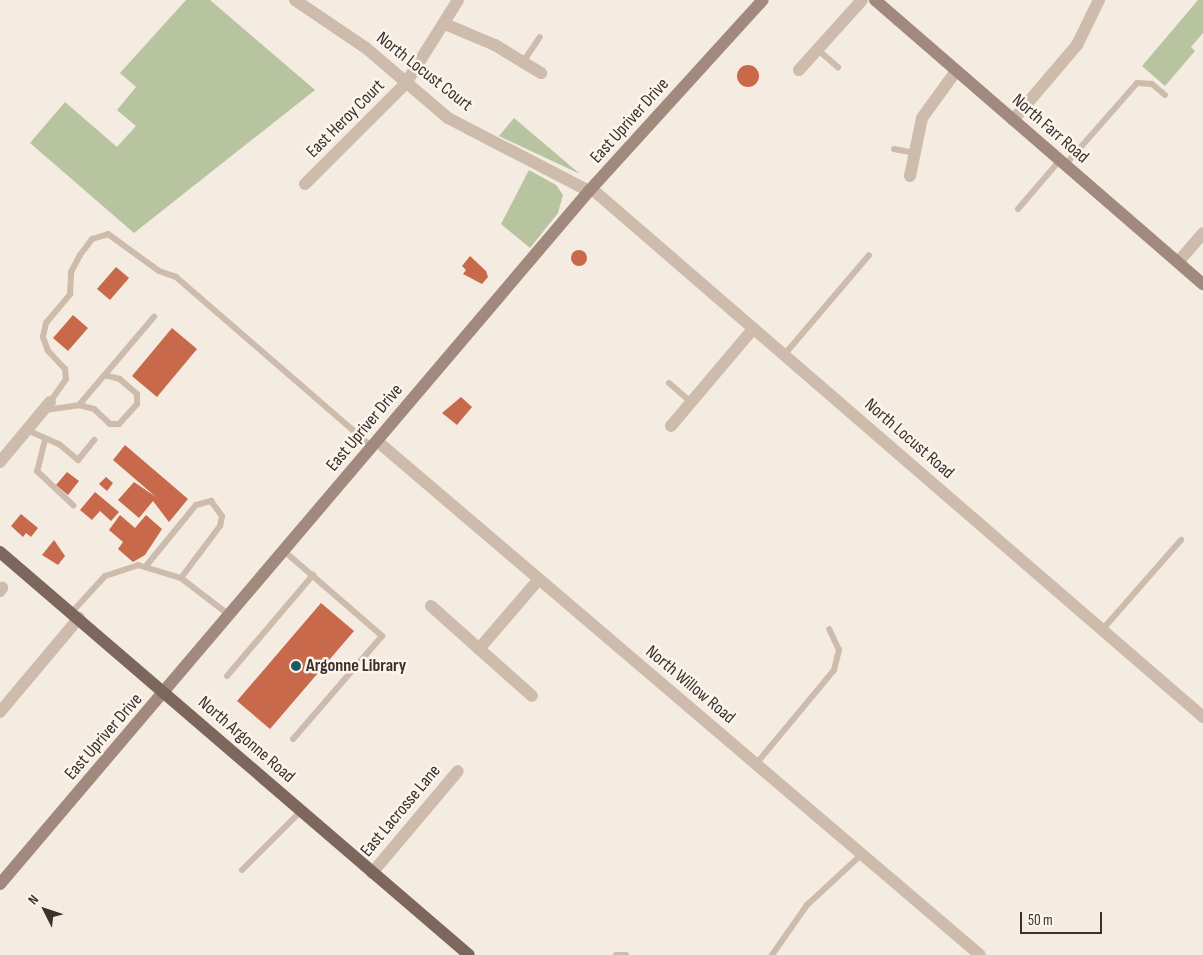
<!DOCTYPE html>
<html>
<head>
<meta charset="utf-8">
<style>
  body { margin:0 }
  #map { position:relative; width:1203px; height:955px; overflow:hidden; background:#f4ebe1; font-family:"Sofia Sans Condensed",sans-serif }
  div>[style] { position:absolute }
  .green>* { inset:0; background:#b8c4a0 }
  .building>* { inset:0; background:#c8694b }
  .round { border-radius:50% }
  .lane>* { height:6px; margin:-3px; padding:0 3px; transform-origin:3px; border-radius:3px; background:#cdbbac }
  .street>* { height:12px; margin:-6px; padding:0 6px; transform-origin:6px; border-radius:6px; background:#cdbbac }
  .secondary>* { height:12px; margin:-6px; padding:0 6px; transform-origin:6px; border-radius:6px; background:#a18a7d }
  .primary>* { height:12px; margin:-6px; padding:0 6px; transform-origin:6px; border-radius:6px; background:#7d675c }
  .dots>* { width:14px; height:14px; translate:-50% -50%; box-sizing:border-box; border:2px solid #fbf5ee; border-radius:50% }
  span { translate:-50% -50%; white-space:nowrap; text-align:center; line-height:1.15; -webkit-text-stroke:5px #fbf5ee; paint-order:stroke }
  .street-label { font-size:18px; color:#3b302b }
  .poi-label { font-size:18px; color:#3b302b; font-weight:700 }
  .left { translate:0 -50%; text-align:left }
  .north { position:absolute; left:20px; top:885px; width:50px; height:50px; -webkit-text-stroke:4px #fbf5ee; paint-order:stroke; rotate:311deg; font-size:14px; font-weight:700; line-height:20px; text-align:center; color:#3b302b }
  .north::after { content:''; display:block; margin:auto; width:18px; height:22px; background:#3b302b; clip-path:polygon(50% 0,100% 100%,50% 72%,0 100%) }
  .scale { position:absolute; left:1020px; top:912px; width:82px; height:22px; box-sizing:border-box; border:2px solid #3b302b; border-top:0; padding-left:6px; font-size:15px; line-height:18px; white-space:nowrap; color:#3b302b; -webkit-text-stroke:4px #fbf5ee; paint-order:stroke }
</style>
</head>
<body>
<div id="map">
  <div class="green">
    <i style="clip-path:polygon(186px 0,210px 0,315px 90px,134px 233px,30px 143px,65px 102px,117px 147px,136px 126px,117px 110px,136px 87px,120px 73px)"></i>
    <i style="clip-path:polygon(1198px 0,1203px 0,1203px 33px,1191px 47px,1195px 51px,1165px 86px,1142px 66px)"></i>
    <i style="clip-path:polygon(514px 118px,580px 174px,499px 136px)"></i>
    <i style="clip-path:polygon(529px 170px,556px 185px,563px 195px,558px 213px,530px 248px,501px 224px)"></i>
  </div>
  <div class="building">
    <i class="round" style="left:737px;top:65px;width:22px;height:22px"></i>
    <i class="round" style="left:571px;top:250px;width:16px;height:16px"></i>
    <i style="clip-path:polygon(470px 256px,486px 271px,488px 277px,482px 284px,463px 274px,466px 270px,462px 266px)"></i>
    <i style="clip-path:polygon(116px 267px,129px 278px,110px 300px,97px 289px)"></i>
    <i style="clip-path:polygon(73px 315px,88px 328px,68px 351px,53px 338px)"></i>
    <i style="clip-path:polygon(172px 328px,197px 349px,157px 397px,132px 376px)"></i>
    <i style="clip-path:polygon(461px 397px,472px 407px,457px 425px,442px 413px)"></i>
    <i style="clip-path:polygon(125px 445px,188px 499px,169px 522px,153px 501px,139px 518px,118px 500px,134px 482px,156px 497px,113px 460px)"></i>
    <i style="clip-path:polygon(67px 472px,79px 481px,68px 495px,56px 485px)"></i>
    <i style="clip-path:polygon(106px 477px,113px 483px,107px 491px,99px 484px)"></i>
    <i style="clip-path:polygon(95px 492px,119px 512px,111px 521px,100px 511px,92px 520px,80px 510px)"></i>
    <i style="clip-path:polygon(21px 514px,38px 528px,31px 537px,26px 533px,23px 537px,11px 526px)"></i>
    <i style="clip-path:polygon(120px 515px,135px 528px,146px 515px,162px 529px,145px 555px,133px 562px,118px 549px,123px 542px,109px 530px)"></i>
    <i style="clip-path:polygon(54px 540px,65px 556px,58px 565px,42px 555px)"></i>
    <i style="clip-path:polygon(321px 603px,354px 631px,270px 729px,237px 701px)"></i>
  </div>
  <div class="lane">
    <i style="left:817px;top:49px;width:28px;rotate:41deg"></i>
    <i style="left:523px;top:62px;width:30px;rotate:-56deg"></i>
    <i style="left:894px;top:149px;width:20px;rotate:11deg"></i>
    <i style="left:1065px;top:165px;width:109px;rotate:-48.7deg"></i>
    <i style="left:1137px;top:83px;width:15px;rotate:4deg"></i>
    <i style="left:1152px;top:84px;width:17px;rotate:40deg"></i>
    <i style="left:1018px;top:209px;width:65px;rotate:-49.4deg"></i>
    <i style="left:784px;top:355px;width:131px;rotate:-49.6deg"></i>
    <i style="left:669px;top:383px;width:29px;rotate:41deg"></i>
    <i style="left:50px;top:402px;width:28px;rotate:-55deg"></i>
    <i style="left:66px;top:379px;width:10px;rotate:-96deg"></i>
    <i style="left:65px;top:369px;width:25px;rotate:-133deg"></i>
    <i style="left:48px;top:351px;width:15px;rotate:-110deg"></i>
    <i style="left:43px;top:337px;width:14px;rotate:-78deg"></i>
    <i style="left:46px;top:323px;width:38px;rotate:-50deg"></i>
    <i style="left:70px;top:294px;width:22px;rotate:-87deg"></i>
    <i style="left:71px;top:272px;width:19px;rotate:-62deg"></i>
    <i style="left:80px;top:255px;width:20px;rotate:-53deg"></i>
    <i style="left:92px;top:239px;width:17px;rotate:-17deg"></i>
    <i style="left:108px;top:234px;width:63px;rotate:36deg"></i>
    <i style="left:159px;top:271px;width:18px;rotate:19deg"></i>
    <i style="left:176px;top:277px;width:259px;rotate:40.9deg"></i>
    <i style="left:79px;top:405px;width:16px;rotate:15deg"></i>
    <i style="left:94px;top:409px;width:22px;rotate:43deg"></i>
    <i style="left:110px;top:424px;width:9px"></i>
    <i style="left:119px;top:424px;width:27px;rotate:-48deg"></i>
    <i style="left:137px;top:404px;width:10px;rotate:-90deg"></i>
    <i style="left:137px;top:394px;width:23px;rotate:-139deg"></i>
    <i style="left:120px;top:379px;width:16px;rotate:-166deg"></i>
    <i style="left:45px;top:410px;width:34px;rotate:-8deg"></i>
    <i style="left:79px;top:405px;width:116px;rotate:-49.6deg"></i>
    <i style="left:27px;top:430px;width:35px;rotate:24deg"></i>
    <i style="left:59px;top:444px;width:25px;rotate:40deg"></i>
    <i style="left:78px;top:460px;width:26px;rotate:-51deg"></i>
    <i style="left:45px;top:440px;width:32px;rotate:104deg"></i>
    <i style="left:37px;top:471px;width:50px;rotate:43.4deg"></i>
    <i style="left:284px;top:551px;width:130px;rotate:40.9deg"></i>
    <i style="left:382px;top:636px;width:136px;rotate:130.8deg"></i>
    <i style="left:146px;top:566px;width:79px;rotate:-50.7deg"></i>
    <i style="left:196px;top:505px;width:16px;rotate:-15deg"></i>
    <i style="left:211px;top:501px;width:19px;rotate:54deg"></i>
    <i style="left:222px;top:516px;width:10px;rotate:101deg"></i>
    <i style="left:220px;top:526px;width:65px;rotate:126.9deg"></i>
    <i style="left:72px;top:612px;width:49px;rotate:-47.5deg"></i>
    <i style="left:105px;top:576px;width:35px;rotate:-18deg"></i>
    <i style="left:138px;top:565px;width:45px;rotate:16.8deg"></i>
    <i style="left:181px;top:578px;width:61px;rotate:37.6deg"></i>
    <i style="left:1102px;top:630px;width:120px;rotate:-48.7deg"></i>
    <i style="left:227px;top:676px;width:133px;rotate:-49.6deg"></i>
    <i style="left:756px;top:764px;width:122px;rotate:-50.3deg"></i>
    <i style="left:834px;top:670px;width:21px;rotate:-76deg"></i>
    <i style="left:839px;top:650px;width:23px;rotate:-115deg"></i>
    <i style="left:242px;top:870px;width:83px;rotate:-45deg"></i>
    <i style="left:616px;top:955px;width:10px"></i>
    <i style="left:772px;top:955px;width:61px;rotate:-55deg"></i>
    <i style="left:807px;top:905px;width:75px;rotate:-42.8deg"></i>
  </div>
  <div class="street">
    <i style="left:295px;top:0;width:86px;rotate:34.1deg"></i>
    <i style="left:366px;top:48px;width:108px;rotate:40.5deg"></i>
    <i style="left:448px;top:118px;width:159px;rotate:27.4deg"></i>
    <i style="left:445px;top:24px;width:54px;rotate:22.8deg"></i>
    <i style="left:495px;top:45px;width:54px;rotate:31.3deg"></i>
    <i style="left:799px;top:70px;width:94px;rotate:-48deg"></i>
    <i style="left:1013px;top:120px;width:99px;rotate:-49.5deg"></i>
    <i style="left:1077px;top:45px;width:50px;rotate:-63.9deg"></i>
    <i style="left:910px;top:176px;width:59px;rotate:-78.3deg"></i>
    <i style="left:922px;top:118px;width:58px;rotate:-54.1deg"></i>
    <i style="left:305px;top:184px;width:143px;rotate:-45deg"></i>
    <i style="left:406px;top:83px;width:98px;rotate:-57.9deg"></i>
    <i style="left:592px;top:189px;width:808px;rotate:40.83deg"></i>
    <i style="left:1178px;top:262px;width:38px;rotate:-49deg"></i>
    <i style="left:671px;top:426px;width:127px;rotate:-49.8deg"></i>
    <i style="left:377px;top:441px;width:792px;rotate:40.44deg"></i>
    <i style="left:0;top:462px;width:78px;rotate:-50.2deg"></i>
    <i style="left:0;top:591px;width:4px;rotate:-56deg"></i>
    <i style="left:431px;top:606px;width:135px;rotate:41.7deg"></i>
    <i style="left:479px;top:649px;width:92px;rotate:-49.4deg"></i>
    <i style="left:0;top:712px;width:123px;rotate:-50deg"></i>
    <i style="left:372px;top:873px;width:133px;rotate:-49.9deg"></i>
  </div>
  <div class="secondary">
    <i style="left:875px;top:0;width:434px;rotate:40.9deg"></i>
    <i style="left:0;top:884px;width:909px;rotate:-49.64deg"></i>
    <i style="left:589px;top:191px;width:258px;rotate:-47.7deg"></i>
  </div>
  <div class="primary">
    <i style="left:0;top:552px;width:618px;rotate:40.67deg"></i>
  </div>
  <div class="dots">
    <i style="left:296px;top:666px;background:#1f5a5e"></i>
  </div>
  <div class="street-label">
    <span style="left:424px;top:72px;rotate:38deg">North Locust Court</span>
    <span style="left:346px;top:119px;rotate:-45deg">East Heroy Court</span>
    <span style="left:630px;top:121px;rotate:-48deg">East Upriver Drive</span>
    <span style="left:1050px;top:129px;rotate:41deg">North Farr Road</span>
    <span style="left:365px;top:428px;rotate:-50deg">East Upriver Drive</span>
    <span style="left:909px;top:439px;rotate:41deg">North Locust Road</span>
    <span style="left:690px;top:685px;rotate:40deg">North Willow Road</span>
    <span style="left:104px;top:737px;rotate:-49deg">East Upriver Drive</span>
    <span style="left:246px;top:740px;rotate:41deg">North Argonne Road</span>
    <span style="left:401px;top:811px;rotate:-50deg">East Lacrosse Lane</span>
  </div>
  <div class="poi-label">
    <span class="left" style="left:306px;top:666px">Argonne Library</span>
  </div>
  <div class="north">N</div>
  <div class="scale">50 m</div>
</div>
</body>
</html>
